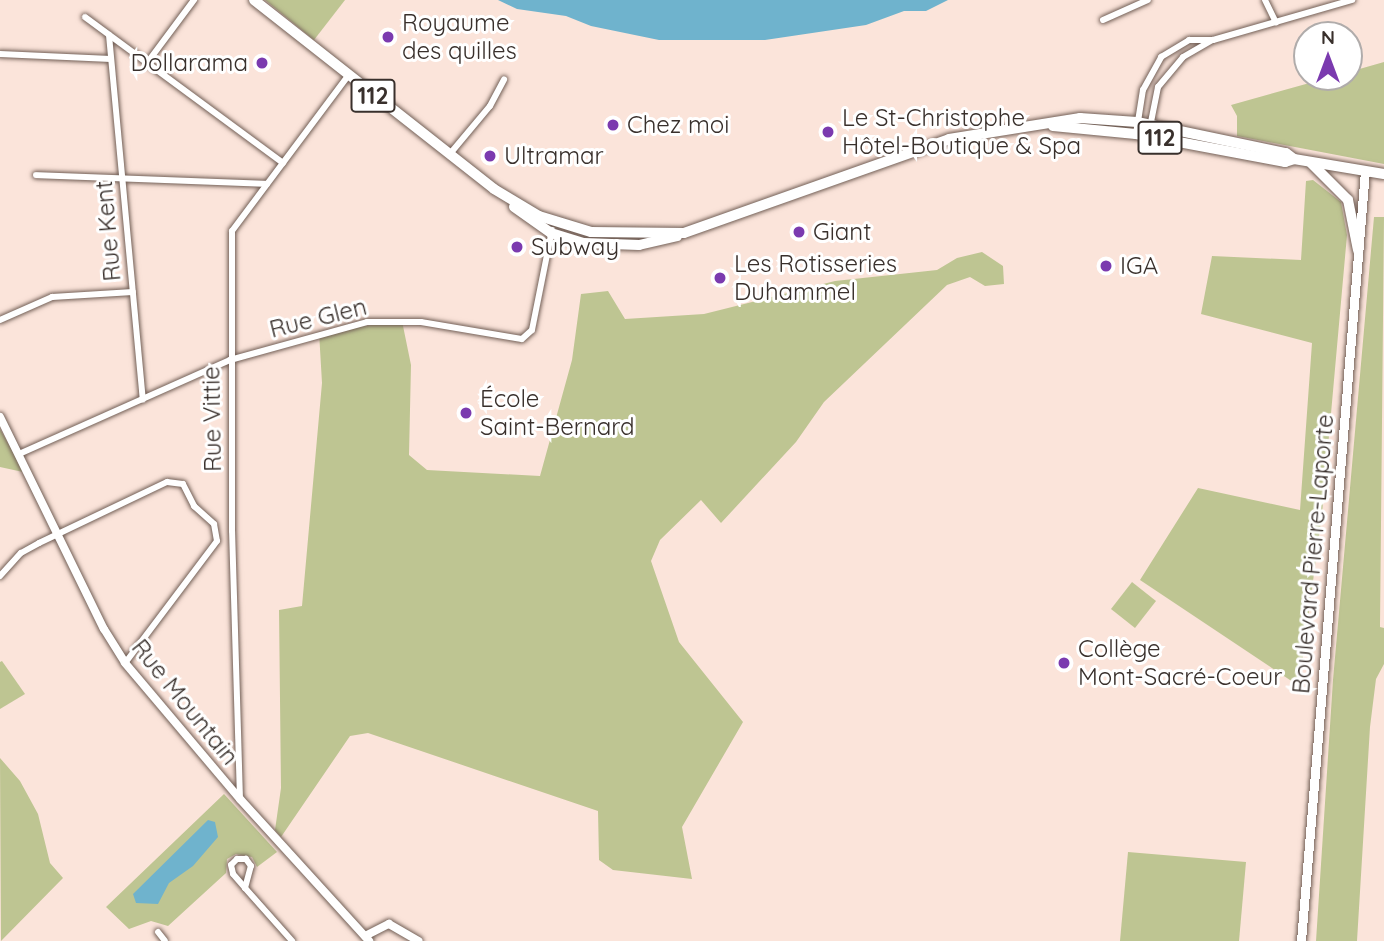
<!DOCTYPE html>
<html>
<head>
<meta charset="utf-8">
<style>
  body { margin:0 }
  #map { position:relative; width:1384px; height:941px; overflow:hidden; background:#fbe4da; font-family:Quicksand,sans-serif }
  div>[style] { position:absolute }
  .green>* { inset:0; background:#bec592 }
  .water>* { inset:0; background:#6fb3cd }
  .roads { filter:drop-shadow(0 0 2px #725f56) drop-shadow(0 0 2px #725f56) }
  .minor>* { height:6px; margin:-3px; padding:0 3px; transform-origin:3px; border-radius:3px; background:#fff }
  .tertiary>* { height:8px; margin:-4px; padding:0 4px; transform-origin:4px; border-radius:4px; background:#fff }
  .secondary>* { height:9px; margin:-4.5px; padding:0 4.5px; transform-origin:4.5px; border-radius:4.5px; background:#fff }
  .primary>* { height:10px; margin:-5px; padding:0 5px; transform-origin:5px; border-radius:5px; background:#fff }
  .dots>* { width:19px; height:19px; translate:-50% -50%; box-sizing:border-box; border:4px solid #fff; border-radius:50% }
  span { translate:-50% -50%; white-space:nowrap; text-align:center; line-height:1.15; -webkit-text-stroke:6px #fff; paint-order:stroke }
  .shield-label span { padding:2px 5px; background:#fff; border:2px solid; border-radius:5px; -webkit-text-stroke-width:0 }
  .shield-label { font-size:23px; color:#39302c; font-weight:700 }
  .poi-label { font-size:24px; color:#39302c }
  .left { translate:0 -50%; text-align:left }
  .right { translate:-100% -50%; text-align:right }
  .street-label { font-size:24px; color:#39302c }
  .north { position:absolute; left:1293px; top:21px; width:70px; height:70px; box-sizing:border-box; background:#fff; border:2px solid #b0acab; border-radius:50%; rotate:0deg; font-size:19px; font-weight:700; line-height:28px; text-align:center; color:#39302c }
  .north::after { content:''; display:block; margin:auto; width:24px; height:32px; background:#7b3aaf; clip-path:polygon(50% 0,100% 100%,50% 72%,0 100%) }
</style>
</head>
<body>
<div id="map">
  <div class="green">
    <i style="clip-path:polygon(265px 0,345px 0,314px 40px)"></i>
    <i style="clip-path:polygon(1384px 62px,1384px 164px,1237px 136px,1237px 116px,1231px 105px,1331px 77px,1349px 77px,1349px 72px)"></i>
    <i style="clip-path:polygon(1313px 180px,1341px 202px,1347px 235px,1322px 514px,1299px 686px,1140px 580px,1198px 488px,1300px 510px,1312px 343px,1201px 314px,1212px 256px,1301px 260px,1306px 181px)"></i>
    <i style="clip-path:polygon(1374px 217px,1384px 217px,1380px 627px,1384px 628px,1384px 664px,1376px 679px,1370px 727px,1357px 941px,1316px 941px,1333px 680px)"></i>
    <i style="clip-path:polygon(982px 252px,1003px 266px,1004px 284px,985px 286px,970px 277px,947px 285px,824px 402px,796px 442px,721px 523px,701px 500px,660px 540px,651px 561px,679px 642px,743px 722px,682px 827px,692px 879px,613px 870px,599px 860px,598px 811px,368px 733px,350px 736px,281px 837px,275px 830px,281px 788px,279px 610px,302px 606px,322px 383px,319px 332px,402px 321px,411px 365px,409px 455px,427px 470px,540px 476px,572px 360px,581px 294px,608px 291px,625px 319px,704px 314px,835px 281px,937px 270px,957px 258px)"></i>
    <i style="clip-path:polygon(0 429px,18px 461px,23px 472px,0 467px)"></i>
    <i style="clip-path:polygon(1132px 582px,1156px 601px,1135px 628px,1111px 609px)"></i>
    <i style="clip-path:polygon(2px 661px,25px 694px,0 709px,0 662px)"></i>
    <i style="clip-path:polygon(0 758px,20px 781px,38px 814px,50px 863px,63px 878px,1px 941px)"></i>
    <i style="clip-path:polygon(224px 794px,277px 852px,257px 867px,252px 857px,236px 854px,227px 859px,226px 873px,168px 926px,151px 921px,129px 929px,106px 907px)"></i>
    <i style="clip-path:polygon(1128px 852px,1246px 862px,1239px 941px,1120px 941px)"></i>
  </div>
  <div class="water">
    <i style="clip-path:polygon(498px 0,948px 0,926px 11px,904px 11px,866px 25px,765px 40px,659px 40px,591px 26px,566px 16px,517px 9px)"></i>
    <i style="clip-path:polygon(208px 820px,215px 822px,218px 837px,193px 866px,169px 883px,158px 904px,136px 903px,133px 894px)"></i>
  </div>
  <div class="roads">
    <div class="minor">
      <i style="left:1265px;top:0;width:25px;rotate:64deg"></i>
      <i style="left:85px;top:17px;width:246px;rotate:36.4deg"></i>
      <i style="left:1103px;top:20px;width:49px;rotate:-24deg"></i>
      <i style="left:109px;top:35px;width:366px;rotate:84.7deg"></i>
      <i style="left:0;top:54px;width:111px;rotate:2.6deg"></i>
      <i style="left:147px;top:63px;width:79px;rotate:-53.3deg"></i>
      <i style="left:1150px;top:127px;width:41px;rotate:-78.7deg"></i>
      <i style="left:1158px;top:87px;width:39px;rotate:-50deg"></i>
      <i style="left:1183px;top:57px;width:34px;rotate:-30deg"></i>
      <i style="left:1213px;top:40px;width:145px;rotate:-16.1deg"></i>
      <i style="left:1136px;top:134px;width:45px;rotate:-81deg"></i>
      <i style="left:1143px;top:90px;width:38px;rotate:-61deg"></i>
      <i style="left:1161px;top:57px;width:33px;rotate:-31deg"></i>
      <i style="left:1189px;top:40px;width:24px"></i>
      <i style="left:449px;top:155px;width:64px;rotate:-50.1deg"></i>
      <i style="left:490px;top:106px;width:30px;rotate:-62deg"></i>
      <i style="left:36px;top:175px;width:231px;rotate:2.2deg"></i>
      <i style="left:0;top:320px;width:57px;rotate:-23.9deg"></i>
      <i style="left:52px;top:297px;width:81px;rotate:-3.5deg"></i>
      <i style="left:19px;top:454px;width:231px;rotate:-24deg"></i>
      <i style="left:230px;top:360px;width:142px;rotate:-15.5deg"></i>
      <i style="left:367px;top:322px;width:54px"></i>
      <i style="left:421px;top:322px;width:102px;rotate:9.6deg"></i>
      <i style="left:522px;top:339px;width:13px;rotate:-42deg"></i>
      <i style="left:532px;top:330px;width:102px;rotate:-78.7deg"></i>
      <i style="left:0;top:576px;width:31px;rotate:-48deg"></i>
      <i style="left:21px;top:553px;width:21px;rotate:-29deg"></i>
      <i style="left:39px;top:543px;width:142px;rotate:-25.5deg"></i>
      <i style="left:167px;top:482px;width:16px;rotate:7deg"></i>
      <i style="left:183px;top:484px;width:25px;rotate:63deg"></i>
      <i style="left:194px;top:506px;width:27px;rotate:42deg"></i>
      <i style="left:214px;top:524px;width:17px;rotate:80deg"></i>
      <i style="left:217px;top:541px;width:153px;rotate:127deg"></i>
      <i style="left:240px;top:799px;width:268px;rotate:-91.7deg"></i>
      <i style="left:232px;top:531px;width:300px;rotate:-90deg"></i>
      <i style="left:232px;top:231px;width:194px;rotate:-53.2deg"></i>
      <i style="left:245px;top:888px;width:23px;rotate:-75deg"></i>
      <i style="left:251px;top:866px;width:9px;rotate:-126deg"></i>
      <i style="left:246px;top:859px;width:9px;rotate:180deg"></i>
      <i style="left:237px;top:859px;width:8px;rotate:135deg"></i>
      <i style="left:231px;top:865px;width:9px;rotate:77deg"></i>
      <i style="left:233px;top:874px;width:18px;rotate:49deg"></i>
      <i style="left:245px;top:888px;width:71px;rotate:48.4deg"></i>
      <i style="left:158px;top:932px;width:11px;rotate:52deg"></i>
    </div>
    <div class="tertiary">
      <i style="left:0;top:417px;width:236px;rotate:63.9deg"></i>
      <i style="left:104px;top:629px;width:40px;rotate:58deg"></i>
      <i style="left:125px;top:663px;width:178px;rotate:49.8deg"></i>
      <i style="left:240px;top:799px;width:192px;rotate:47.7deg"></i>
      <i style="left:365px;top:936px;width:27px;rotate:-27deg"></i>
      <i style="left:389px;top:924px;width:34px;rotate:30deg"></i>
    </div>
    <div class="secondary">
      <i style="left:1301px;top:941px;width:773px;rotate:-85.25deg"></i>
    </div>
    <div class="primary">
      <i style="left:254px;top:0;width:305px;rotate:38.2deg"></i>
      <i style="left:494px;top:189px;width:52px;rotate:31deg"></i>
      <i style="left:539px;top:216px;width:54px;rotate:17.1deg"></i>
      <i style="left:591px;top:232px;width:93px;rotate:0.6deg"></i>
      <i style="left:684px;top:233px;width:281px;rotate:-19.5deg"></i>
      <i style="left:949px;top:139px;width:133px;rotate:-9.1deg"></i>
      <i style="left:1080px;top:118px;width:57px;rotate:4deg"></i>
      <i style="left:1137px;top:122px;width:152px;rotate:11.8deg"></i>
      <i style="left:1286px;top:153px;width:10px;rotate:37deg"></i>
      <i style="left:1294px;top:159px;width:91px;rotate:9.5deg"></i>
      <i style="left:1053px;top:126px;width:83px;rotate:5.5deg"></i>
      <i style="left:1136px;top:134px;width:152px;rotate:10.6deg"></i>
      <i style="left:1285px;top:162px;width:9px;rotate:-18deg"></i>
      <i style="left:1311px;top:163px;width:52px;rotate:45deg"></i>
      <i style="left:1348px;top:200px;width:51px;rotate:78.7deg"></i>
      <i style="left:514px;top:207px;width:45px;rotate:35.1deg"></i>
      <i style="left:551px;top:233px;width:34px;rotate:17deg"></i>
      <i style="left:584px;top:243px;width:55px;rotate:2.1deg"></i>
      <i style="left:639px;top:245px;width:39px;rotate:-13deg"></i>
    </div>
  </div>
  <div class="dots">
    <i style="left:388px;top:37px;background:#7b3aaf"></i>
    <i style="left:262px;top:63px;background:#7b3aaf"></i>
    <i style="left:613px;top:125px;background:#7b3aaf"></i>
    <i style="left:828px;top:132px;background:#7b3aaf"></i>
    <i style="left:490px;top:156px;background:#7b3aaf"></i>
    <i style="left:799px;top:232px;background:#7b3aaf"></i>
    <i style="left:517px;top:247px;background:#7b3aaf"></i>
    <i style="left:1106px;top:266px;background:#7b3aaf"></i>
    <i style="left:720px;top:278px;background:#7b3aaf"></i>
    <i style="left:466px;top:413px;background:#7b3aaf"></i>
    <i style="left:1064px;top:663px;background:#7b3aaf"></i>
  </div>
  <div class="shield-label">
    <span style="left:373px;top:96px">112</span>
    <span style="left:1160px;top:138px">112</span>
  </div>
  <div class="poi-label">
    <span class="left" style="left:402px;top:37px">Royaume<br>des quilles</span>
    <span class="right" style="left:248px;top:63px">Dollarama</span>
    <span class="left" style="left:842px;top:132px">Le St-Christophe<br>Hôtel-Boutique &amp; Spa</span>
    <span class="left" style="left:627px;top:125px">Chez moi</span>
    <span class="left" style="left:504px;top:156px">Ultramar</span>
    <span class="left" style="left:813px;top:232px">Giant</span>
    <span class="left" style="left:531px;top:247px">Subway</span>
    <span class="left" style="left:734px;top:278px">Les Rotisseries<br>Duhammel</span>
    <span class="left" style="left:1120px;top:266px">IGA</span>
    <span class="left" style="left:480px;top:413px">École<br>Saint-Bernard</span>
    <span class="left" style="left:1078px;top:663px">Collège<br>Mont-Sacré-Coeur</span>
  </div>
  <div class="street-label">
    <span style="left:108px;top:231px;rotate:-95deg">Rue Kent</span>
    <span style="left:318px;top:318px;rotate:-14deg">Rue Glen</span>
    <span style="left:212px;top:419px;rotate:-91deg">Rue Vittie</span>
    <span style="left:1313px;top:554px;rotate:-85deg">Boulevard Pierre-Laporte</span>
    <span style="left:185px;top:702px;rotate:51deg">Rue Mountain</span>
  </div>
  <div class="north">N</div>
</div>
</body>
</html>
